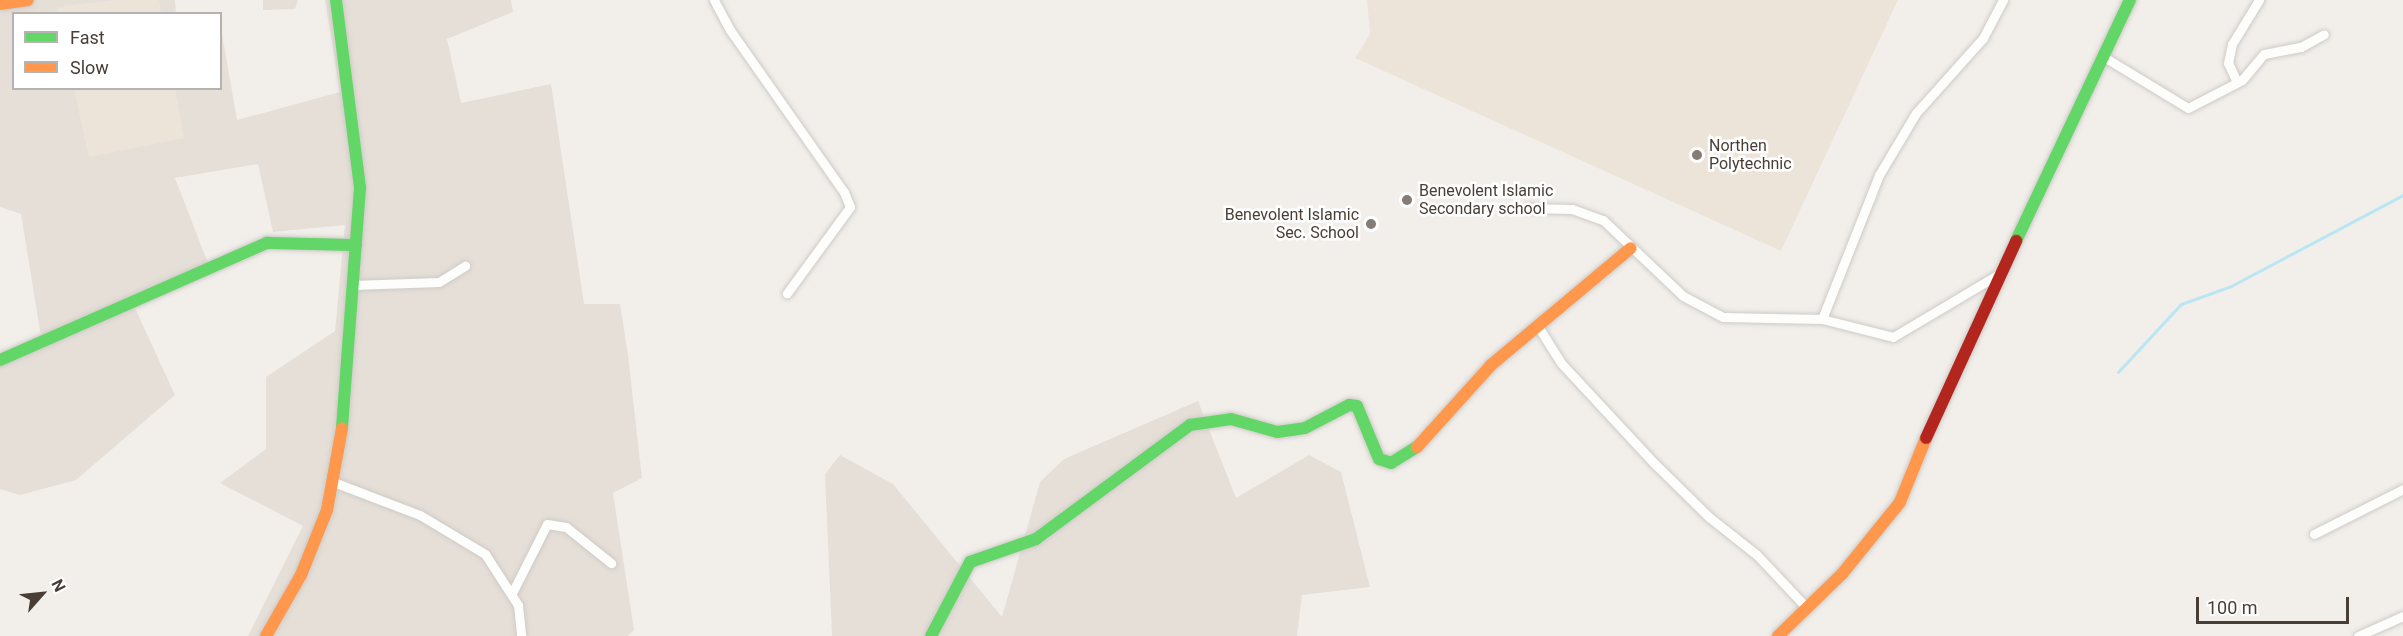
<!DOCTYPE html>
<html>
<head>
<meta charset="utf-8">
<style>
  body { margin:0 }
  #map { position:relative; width:2403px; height:636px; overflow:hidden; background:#f2efeb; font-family:Roboto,sans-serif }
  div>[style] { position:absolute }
  .residential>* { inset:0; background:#e6dfd8 }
  .education>* { inset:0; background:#ede4d9 }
  .stream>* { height:3px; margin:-1.5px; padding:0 1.5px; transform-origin:1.5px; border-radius:1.5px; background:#b9e6f3 }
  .roads { filter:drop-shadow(0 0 2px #cecbc7) drop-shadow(0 0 2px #cecbc7) }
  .street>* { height:9px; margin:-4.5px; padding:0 4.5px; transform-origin:4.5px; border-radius:4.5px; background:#fdfdfc }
  .fast>* { height:12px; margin:-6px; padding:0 6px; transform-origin:6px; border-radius:6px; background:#63d668 }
  .slow>* { height:12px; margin:-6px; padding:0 6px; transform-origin:6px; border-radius:6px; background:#ff974d }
  .jam>* { height:12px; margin:-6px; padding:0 6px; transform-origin:6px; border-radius:6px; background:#b3261e }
  .dots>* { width:16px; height:16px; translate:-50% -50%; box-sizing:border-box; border:3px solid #fff; border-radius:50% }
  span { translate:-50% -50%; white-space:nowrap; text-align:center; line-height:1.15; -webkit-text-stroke:5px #fff; paint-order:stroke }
  .poi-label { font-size:16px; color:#493e36 }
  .left { translate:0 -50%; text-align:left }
  .right { translate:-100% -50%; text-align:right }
  .legend { position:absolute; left:12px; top:12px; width:210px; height:78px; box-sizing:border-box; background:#fff; border:2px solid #b6b2af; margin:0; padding:8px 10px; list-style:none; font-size:18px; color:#493e36 }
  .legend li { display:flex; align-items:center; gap:12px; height:30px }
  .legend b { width:30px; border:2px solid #b6b2af }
  .north { position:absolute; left:12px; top:564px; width:60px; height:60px; -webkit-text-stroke:4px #fff; paint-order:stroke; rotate:63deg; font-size:16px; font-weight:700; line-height:24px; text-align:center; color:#493e36 }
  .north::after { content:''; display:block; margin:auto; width:21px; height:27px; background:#493e36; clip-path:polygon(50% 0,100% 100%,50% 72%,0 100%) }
  .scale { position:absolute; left:2196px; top:597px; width:153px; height:27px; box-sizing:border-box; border:3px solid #493e36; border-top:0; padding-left:8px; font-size:18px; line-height:21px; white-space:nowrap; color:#493e36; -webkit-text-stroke:4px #fff; paint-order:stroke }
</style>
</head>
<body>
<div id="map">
  <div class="residential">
    <i style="clip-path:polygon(0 0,175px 0,176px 13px,14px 14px,14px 88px,220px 88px,221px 28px,237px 120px,340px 92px,325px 0,511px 0,513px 12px,447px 39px,461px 103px,551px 84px,584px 304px,620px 304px,628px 355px,642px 478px,613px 493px,634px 630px,628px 636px,248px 636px,303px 526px,220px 483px,266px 449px,266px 377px,335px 331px,345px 225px,273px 232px,258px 164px,175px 178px,211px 271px,135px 308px,175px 395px,76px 480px,20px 495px,0 489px,0 359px,42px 343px,21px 214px,0 207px)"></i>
    <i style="clip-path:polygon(263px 0,298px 0,295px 9px,263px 10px)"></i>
    <i style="clip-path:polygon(1198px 401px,1236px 498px,1309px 455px,1341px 472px,1370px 587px,1302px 595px,1297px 636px,832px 636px,825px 474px,840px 455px,893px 484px,1002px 617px,1040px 482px,1064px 459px)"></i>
  </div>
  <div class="education">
    <i style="clip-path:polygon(115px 0,159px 0,161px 13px,58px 13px,56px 7px)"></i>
    <i style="clip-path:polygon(1367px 0,1898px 0,1781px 251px,1355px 58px,1370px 34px)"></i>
    <i style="clip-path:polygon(74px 89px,175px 89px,184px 138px,89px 157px)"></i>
  </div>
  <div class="stream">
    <i style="left:2118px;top:372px;width:93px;rotate:-47.2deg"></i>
    <i style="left:2181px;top:304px;width:53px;rotate:-19.8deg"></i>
    <i style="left:2231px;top:286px;width:195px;rotate:-27.9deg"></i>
  </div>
  <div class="roads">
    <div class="street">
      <i style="left:714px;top:0;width:34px;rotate:62deg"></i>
      <i style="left:730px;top:30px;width:198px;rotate:54.9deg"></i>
      <i style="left:844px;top:192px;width:16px;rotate:68deg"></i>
      <i style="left:850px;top:207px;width:107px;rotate:126.2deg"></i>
      <i style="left:2104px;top:57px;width:98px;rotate:31.3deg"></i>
      <i style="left:2188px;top:108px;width:61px;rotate:-27.4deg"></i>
      <i style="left:2242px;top:80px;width:34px;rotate:-50deg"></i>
      <i style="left:2264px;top:54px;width:38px;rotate:-11deg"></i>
      <i style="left:2301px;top:47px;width:26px;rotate:-29deg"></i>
      <i style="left:2237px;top:82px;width:21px;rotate:-115deg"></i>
      <i style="left:2228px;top:63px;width:19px;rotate:-78deg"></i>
      <i style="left:2232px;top:44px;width:52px;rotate:-58.5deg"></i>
      <i style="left:1527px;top:208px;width:45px;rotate:1.3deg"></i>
      <i style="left:1572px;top:209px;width:33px;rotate:20deg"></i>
      <i style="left:1603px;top:220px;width:110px;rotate:43.5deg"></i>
      <i style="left:1683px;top:296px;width:45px;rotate:27.7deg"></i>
      <i style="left:1723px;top:317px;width:99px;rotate:1.2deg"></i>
      <i style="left:1822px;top:319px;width:73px;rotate:14.2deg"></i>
      <i style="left:1893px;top:337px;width:126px;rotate:-30.7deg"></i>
      <i style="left:352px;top:285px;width:87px;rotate:-2deg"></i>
      <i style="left:439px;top:282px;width:31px;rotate:-32deg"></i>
      <i style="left:1822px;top:319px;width:155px;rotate:-68.4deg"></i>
      <i style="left:1879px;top:175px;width:72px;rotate:-59.2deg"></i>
      <i style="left:1916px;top:113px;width:101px;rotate:-48.2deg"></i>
      <i style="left:1983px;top:38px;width:43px;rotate:-62.2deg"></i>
      <i style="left:1539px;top:328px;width:41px;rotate:57.8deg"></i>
      <i style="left:1561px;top:363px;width:137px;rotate:47.1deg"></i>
      <i style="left:1654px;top:463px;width:77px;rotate:44.5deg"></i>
      <i style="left:1709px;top:517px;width:61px;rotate:38.4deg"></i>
      <i style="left:1757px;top:555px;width:73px;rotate:46.7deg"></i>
      <i style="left:336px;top:483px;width:90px;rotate:20.9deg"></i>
      <i style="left:420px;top:515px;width:76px;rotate:31deg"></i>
      <i style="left:485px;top:554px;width:61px;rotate:57.1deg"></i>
      <i style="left:518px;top:605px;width:31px;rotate:84deg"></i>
      <i style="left:2314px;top:534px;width:100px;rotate:-26.8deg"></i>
      <i style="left:512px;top:593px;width:77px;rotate:-63.1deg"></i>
      <i style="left:547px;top:524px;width:19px;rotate:9deg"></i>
      <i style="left:566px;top:527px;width:58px;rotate:38.7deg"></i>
      <i style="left:2358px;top:636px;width:49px;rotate:-24deg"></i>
    </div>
    <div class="fast">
      <i style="left:336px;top:0;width:190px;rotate:82.7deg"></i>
      <i style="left:360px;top:188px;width:241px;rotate:94.3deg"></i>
      <i style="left:2016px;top:241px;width:267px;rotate:-64.7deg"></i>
      <i style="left:0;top:360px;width:292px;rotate:-23.7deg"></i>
      <i style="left:267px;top:243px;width:89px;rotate:1.3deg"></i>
      <i style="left:931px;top:636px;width:84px;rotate:-62.2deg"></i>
      <i style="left:970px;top:562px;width:70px;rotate:-19.2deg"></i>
      <i style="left:1036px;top:539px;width:192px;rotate:-36.5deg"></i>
      <i style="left:1190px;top:425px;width:41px;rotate:-8.3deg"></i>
      <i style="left:1231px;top:419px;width:48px;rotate:15.8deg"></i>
      <i style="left:1277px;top:432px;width:28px;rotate:-8deg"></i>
      <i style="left:1305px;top:428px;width:50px;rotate:-27.6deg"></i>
      <i style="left:1349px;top:405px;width:8px;rotate:7deg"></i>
      <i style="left:1357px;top:406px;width:57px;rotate:67.5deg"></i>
      <i style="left:1379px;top:459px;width:13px;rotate:18deg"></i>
      <i style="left:1391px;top:463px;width:31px;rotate:-32deg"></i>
    </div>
    <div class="slow">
      <i style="left:0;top:4px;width:28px;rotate:-8deg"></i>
      <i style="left:1417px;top:447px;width:110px;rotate:-47.9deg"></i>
      <i style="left:1491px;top:365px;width:182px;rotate:-39.9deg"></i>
      <i style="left:266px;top:636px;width:70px;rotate:-60.2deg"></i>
      <i style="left:301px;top:575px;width:70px;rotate:-68.2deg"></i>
      <i style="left:327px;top:510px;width:83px;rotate:-79.6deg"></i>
      <i style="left:1778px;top:636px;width:89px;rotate:-44.1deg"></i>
      <i style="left:1842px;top:574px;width:92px;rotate:-51.1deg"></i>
      <i style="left:1900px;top:502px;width:69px;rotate:-67.9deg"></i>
    </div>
    <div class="jam">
      <i style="left:1926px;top:438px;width:217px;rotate:-65.4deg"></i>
    </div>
  </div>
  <div class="dots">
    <i style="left:1697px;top:155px;background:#847c75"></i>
    <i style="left:1407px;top:200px;background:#847c75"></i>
    <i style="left:1371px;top:224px;background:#847c75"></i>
  </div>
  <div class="poi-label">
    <span class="left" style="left:1709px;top:155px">Northen<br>Polytechnic</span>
    <span class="left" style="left:1419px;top:200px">Benevolent Islamic<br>Secondary school</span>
    <span class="right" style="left:1359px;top:224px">Benevolent Islamic<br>Sec. School</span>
  </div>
  <ul class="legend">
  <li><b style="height:8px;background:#63d668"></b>Fast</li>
  <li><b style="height:8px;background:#ff974d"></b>Slow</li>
  </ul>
  <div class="north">N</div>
  <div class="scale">100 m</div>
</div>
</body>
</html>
